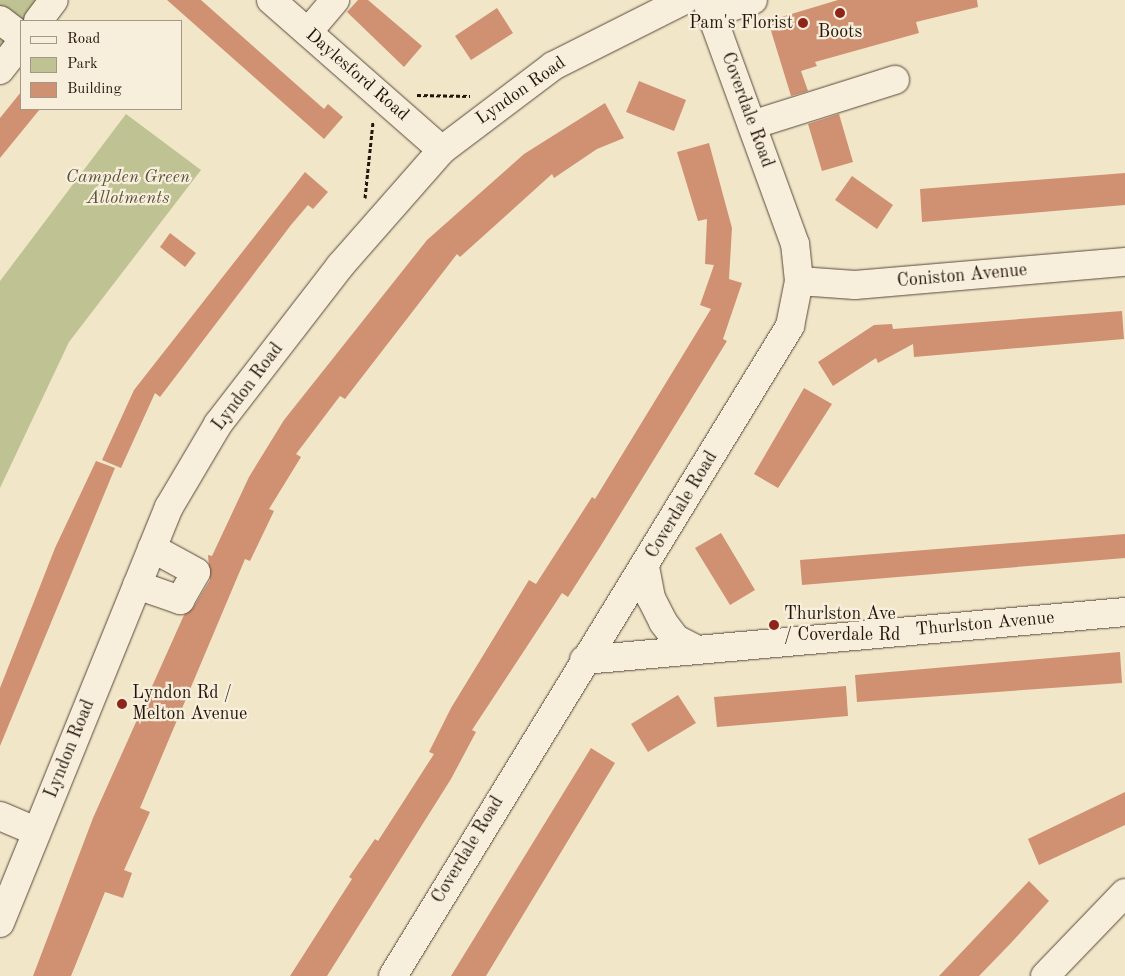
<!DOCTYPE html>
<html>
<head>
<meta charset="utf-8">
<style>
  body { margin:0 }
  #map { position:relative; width:1125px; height:976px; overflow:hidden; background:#f2e6c9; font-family:"Old Standard TT",serif }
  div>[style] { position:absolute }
  .green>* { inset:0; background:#bfc393 }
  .building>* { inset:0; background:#d09172 }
  .path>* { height:3px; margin-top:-1.5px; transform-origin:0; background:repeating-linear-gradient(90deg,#24150b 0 4px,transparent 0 6.5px) }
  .roads { filter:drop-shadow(0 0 1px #58493a) drop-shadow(0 0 1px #58493a) }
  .minor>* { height:28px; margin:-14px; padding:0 14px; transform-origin:14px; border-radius:14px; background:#f7efdc }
  .dots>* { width:14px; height:14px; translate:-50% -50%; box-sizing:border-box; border:2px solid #f7efdc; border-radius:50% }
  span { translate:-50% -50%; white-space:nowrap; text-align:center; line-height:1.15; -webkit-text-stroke:4.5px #f7efdc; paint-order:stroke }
  .poi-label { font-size:18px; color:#24150b }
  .right { translate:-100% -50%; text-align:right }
  .left { translate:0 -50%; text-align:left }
  .street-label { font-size:18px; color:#24150b }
  .park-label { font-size:18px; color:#5a523b; font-style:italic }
  .legend { position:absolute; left:20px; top:20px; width:162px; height:90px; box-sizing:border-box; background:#f7efdc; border:1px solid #a39888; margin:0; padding:6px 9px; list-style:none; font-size:15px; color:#24150b }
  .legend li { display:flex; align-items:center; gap:10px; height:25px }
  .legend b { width:25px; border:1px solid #a39888 }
</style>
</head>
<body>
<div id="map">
  <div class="green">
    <i style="clip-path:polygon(0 0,41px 0,0 55px)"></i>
    <i style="clip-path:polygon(126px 114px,201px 170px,69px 342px,0 488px,0 281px)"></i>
  </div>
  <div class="building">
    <i style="clip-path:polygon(167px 0,201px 0,324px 109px,328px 104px,343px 117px,324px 139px)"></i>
    <i style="clip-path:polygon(358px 0,368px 0,422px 46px,404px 67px,347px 12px)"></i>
    <i style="clip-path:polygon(838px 0,977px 0,978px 7px,916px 22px,919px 33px,815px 62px,817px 66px,801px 71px,808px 91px,791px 96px,768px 21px)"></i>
    <i style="clip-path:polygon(497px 8px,513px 33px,471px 60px,455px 36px)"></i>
    <i style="clip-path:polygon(639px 81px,686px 100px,674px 131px,626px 112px)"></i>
    <i style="clip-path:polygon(21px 92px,21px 109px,40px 109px,0 158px,0 118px)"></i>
    <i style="clip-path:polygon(605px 103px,624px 138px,597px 149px,554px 178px,552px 174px,460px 257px,457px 254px,345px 399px,340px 396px,296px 454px,301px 457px,269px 509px,274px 511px,250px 561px,245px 559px,140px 808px,150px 812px,124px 870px,132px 873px,123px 898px,105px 892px,71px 976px,33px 976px,93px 818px,184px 615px,193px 608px,210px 580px,208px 555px,212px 556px,249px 477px,284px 420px,427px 240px,524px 154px)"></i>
    <i style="clip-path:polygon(839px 114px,853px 162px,822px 171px,808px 124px)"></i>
    <i style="clip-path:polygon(709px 143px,732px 228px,729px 279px,742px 283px,723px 339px,727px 341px,600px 547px,568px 597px,562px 593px,472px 730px,476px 732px,451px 779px,327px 976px,290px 976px,352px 879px,349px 877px,375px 839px,378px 841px,434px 754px,429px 752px,451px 708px,529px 580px,536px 584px,592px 497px,595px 499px,711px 309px,700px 305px,714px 265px,705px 264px,707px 219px,698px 221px,677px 152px)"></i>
    <i style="clip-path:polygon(305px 172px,328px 192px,313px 209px,308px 205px,291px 225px,160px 397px,155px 393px,121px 468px,102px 460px,134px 390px)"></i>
    <i style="clip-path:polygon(1125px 173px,1125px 205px,922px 222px,920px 189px)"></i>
    <i style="clip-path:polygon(852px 176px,893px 205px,877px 229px,835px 200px)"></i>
    <i style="clip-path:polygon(170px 233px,196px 253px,185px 267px,160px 247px)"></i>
    <i style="clip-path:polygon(1122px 311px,1124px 339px,914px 357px,913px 344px,878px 363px,876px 358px,833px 386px,818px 362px,874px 325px,892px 324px,893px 329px)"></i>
    <i style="clip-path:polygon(804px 388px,832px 404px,778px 488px,754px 474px)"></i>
    <i style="clip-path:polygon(96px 461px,115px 468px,0 746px,0 688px,55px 548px)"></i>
    <i style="clip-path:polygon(721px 533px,755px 590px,730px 605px,695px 548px)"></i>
    <i style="clip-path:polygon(1125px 534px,1125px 558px,802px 585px,800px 560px)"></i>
    <i style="clip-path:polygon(1120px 652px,1122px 683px,857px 702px,855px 675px)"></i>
    <i style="clip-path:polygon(846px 686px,848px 716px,717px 727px,714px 697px)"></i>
    <i style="clip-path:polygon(678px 695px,696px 723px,648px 752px,631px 724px)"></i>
    <i style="clip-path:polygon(591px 748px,615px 763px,486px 976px,451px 976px)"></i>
    <i style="clip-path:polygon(1125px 792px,1125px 825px,1039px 865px,1028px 839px)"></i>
    <i style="clip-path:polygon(1029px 881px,1049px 901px,1010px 944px,979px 976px,939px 976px)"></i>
  </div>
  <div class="path">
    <i style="left:417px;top:95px;width:53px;rotate:1.1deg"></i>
    <i style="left:365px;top:198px;width:76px;rotate:-84deg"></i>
  </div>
  <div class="roads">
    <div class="minor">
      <i style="left:271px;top:0;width:227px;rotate:41.3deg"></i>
      <i style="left:712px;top:13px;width:43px;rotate:-17.6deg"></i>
      <i style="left:0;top:20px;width:26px;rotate:37deg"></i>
      <i style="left:38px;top:21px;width:26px;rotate:-53deg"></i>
      <i style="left:308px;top:32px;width:42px;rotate:-49.8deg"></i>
      <i style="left:0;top:70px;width:34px;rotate:-52deg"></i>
      <i style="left:752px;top:125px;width:150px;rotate:-17.5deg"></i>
      <i style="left:799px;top:281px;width:56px;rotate:4.1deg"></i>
      <i style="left:855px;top:285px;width:271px;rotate:-4.9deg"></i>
      <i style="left:645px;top:567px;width:32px;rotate:79deg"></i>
      <i style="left:651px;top:598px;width:27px;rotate:63deg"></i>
      <i style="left:663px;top:622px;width:21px;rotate:53deg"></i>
      <i style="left:676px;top:639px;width:22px;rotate:27deg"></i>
      <i style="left:137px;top:585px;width:46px;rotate:19.2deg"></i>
      <i style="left:180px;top:600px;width:32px;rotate:-60deg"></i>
      <i style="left:196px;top:572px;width:50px;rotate:-151.4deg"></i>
      <i style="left:584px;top:660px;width:543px;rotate:-5.07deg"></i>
      <i style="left:0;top:816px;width:39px;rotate:23deg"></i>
      <i style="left:0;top:923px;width:449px;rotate:-67.9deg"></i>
      <i style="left:169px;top:507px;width:96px;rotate:-59.4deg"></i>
      <i style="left:218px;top:424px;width:200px;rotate:-52.3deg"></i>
      <i style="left:340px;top:266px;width:154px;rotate:-48.7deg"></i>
      <i style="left:442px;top:150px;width:139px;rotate:-37.1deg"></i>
      <i style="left:553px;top:66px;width:147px;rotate:-26.7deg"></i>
      <i style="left:393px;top:976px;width:762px;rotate:-58.58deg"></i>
      <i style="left:790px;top:326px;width:46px;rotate:-78.7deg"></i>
      <i style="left:799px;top:281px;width:37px;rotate:-96deg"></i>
      <i style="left:795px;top:244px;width:260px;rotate:-110deg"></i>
      <i style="left:1045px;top:976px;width:115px;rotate:-46.1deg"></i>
    </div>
  </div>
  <div class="dots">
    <i style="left:840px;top:13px;background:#8f2418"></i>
    <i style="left:803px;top:23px;background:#8f2418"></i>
    <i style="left:774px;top:625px;background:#8f2418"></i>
    <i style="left:122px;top:704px;background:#8f2418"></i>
  </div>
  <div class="poi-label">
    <span class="right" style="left:793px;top:23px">Pam's Florist</span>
    <span style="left:840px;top:32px">Boots</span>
    <span class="left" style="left:784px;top:625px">Thurlston Ave<br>/ Coverdale Rd</span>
    <span class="left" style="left:132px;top:704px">Lyndon Rd /<br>Melton Avenue</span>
  </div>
  <div class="street-label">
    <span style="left:357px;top:75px;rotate:41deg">Daylesford Road</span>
    <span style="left:521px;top:91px;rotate:-35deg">Lyndon Road</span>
    <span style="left:747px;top:110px;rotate:70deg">Coverdale Road</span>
    <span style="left:962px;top:276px;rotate:-5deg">Coniston Avenue</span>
    <span style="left:248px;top:387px;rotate:-53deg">Lyndon Road</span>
    <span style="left:682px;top:505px;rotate:-59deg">Coverdale Road</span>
    <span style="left:985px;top:624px;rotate:-5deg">Thurlston Avenue</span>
    <span style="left:70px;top:749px;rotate:-68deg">Lyndon Road</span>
    <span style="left:468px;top:850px;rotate:-59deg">Coverdale Road</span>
  </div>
  <div class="park-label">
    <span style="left:128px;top:188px">Campden Green<br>Allotments</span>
  </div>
  <ul class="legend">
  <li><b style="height:6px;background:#f7efdc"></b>Road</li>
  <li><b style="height:14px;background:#bfc393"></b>Park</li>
  <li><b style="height:14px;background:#d09172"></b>Building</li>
  </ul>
</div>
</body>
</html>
